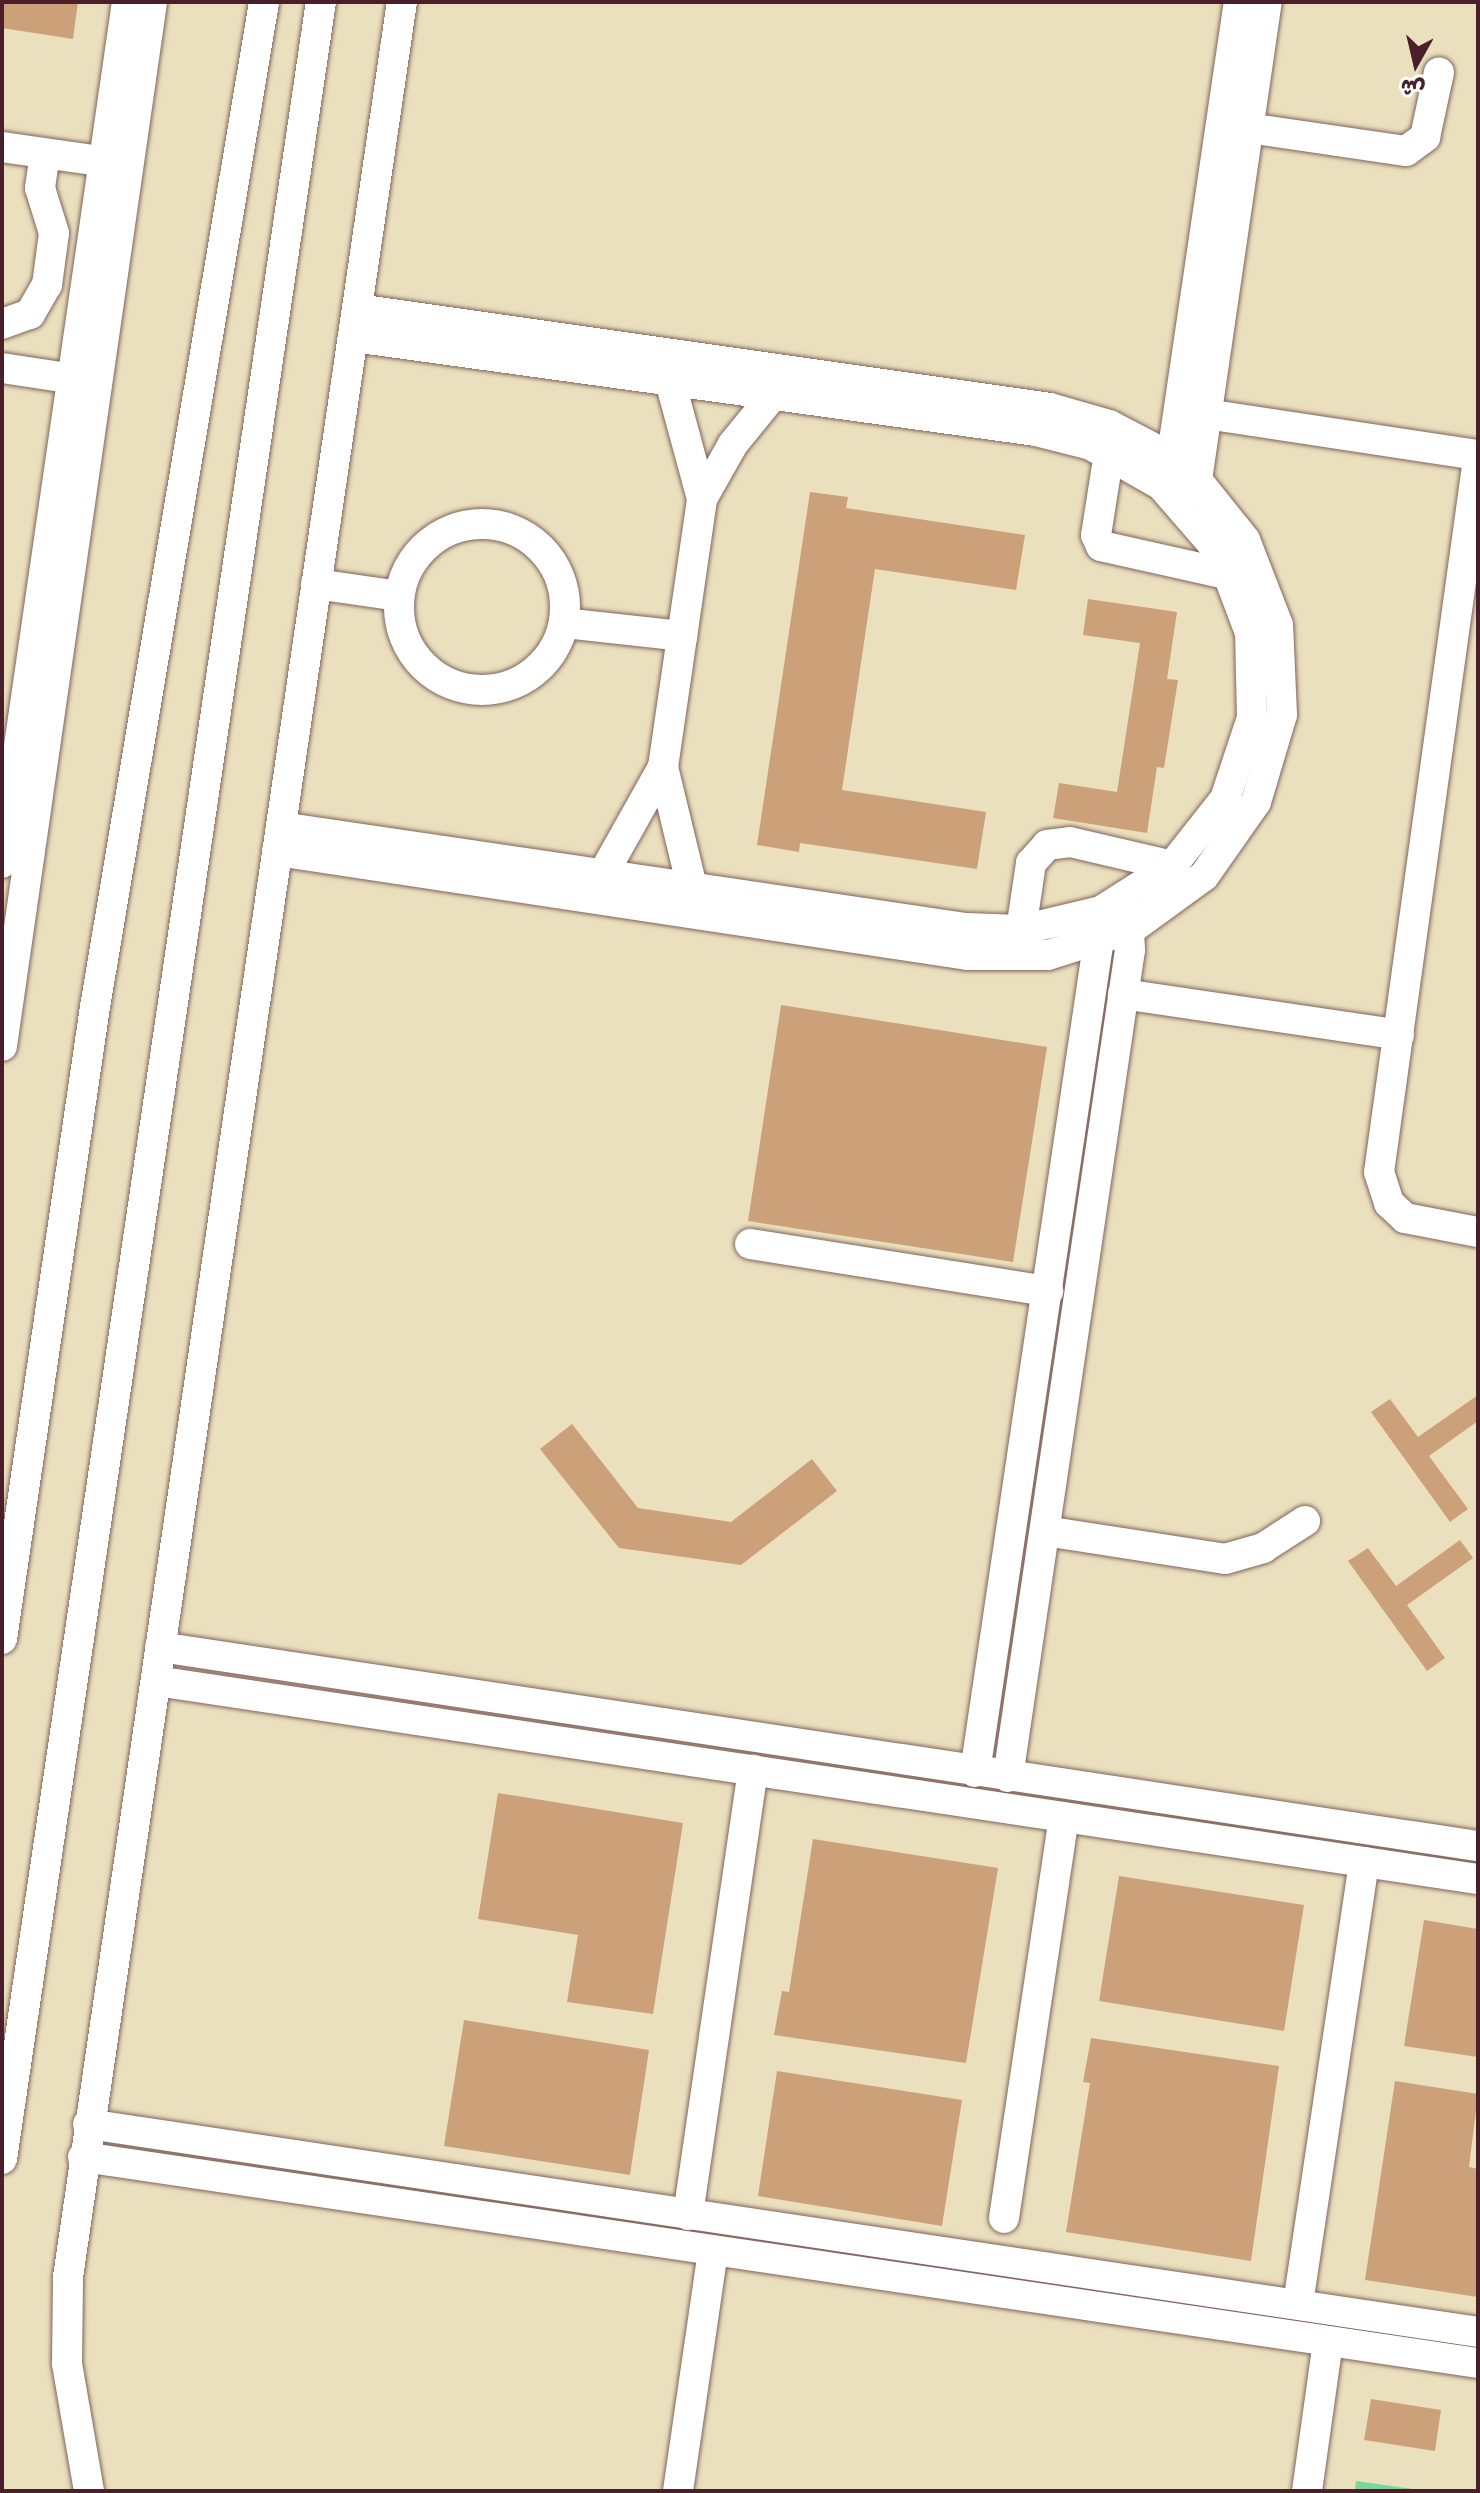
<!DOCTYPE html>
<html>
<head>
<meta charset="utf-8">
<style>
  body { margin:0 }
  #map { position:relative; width:1480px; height:2493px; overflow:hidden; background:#eae0bd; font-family:"Comic Neue","Playpen Sans Arabic",sans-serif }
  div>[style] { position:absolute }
  .green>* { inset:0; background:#7bd59b }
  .building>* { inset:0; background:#cca17a }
  .roads { filter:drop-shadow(0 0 2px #82635e) drop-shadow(0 0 2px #82635e) }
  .minor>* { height:30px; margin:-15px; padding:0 15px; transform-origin:15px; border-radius:15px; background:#fff }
  .minor>.ring { margin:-15px; padding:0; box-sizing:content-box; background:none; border:30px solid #fff; border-radius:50% }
  span { translate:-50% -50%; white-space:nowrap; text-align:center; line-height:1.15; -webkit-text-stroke:8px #fff; paint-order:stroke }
  .frame { position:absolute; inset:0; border:4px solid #4a1f2b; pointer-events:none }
  .north { position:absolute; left:1376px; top:24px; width:80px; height:80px; -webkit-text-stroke:6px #fff; paint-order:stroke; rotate:188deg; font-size:22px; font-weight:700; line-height:32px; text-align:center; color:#4a1f2b }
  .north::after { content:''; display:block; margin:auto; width:28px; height:36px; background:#4a1f2b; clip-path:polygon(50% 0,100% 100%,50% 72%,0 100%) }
</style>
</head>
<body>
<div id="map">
  <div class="green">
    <i style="clip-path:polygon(1356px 2481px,1427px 2491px,1355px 2491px)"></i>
  </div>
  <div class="building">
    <i style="clip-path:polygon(2px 2px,78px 2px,73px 39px,2px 28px)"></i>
    <i style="clip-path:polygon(810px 492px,848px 497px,846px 508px,1025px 535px,1016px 590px,875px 569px,842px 790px,986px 812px,977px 869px,800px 843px,799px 852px,757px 845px)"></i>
    <i style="clip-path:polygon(1088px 599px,1177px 612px,1167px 679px,1178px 680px,1164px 768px,1157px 767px,1147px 833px,1053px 818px,1059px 783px,1117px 792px,1140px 643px,1083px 635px)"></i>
    <i style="clip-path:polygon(781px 1005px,1047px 1047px,1013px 1262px,748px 1221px)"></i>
    <i style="clip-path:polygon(1478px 1395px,1478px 1421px,1429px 1456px,1468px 1509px,1450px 1522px,1371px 1412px,1390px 1399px,1418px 1437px)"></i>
    <i style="clip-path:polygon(572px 1424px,638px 1508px,731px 1522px,812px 1459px,837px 1491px,741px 1565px,619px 1548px,540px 1449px)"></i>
    <i style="clip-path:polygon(1460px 1540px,1473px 1558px,1407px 1605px,1445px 1658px,1427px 1671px,1348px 1561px,1368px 1548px,1396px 1586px)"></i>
    <i style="clip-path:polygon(498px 1793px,683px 1823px,653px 2014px,567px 2002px,578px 1935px,478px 1919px)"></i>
    <i style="clip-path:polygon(813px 1839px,998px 1868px,966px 2063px,774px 2035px,782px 1991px,789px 1992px)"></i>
    <i style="clip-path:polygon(1119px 1876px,1304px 1905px,1284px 2031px,1099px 2001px)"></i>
    <i style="clip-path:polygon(1424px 1920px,1478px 1929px,1478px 2057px,1404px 2046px)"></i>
    <i style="clip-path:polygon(464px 2020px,649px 2050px,630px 2175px,444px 2146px)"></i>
    <i style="clip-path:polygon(1091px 2038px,1279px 2066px,1251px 2261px,1066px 2232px,1090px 2083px,1083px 2082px)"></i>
    <i style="clip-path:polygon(777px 2071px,962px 2100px,942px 2226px,758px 2196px)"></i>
    <i style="clip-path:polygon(1395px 2081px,1478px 2094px,1469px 2167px,1478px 2169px,1478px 2297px,1365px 2280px)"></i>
    <i style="clip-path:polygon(1371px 2399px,1441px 2410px,1435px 2451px,1364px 2440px)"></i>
  </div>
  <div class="roads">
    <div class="minor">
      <i style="left:1248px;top:128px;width:160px;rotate:8.3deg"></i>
      <i style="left:1406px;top:151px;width:24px;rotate:-36deg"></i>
      <i style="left:1425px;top:137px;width:66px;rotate:-77.8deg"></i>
      <i style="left:2px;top:147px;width:106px;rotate:8.1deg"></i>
      <i style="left:2px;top:324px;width:30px;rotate:-20deg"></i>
      <i style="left:30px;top:314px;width:34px;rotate:-60deg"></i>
      <i style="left:47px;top:285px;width:52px;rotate:-82.3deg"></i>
      <i style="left:54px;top:233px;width:47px;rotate:-107.3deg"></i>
      <i style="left:40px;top:188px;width:34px;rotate:-82deg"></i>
      <i style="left:2px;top:368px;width:73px;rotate:8.7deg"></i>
      <i style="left:670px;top:381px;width:122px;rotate:74.8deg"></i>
      <i style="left:1206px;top:414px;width:275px;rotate:8.6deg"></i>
      <i style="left:1109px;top:453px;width:83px;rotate:99deg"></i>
      <i style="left:1096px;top:535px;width:12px;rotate:66deg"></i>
      <i style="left:1101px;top:546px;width:133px;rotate:12.6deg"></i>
      <i style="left:1478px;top:459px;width:720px;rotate:97.9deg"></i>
      <i style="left:1379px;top:1172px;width:33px;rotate:72deg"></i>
      <i style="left:1389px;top:1203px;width:22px;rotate:43deg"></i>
      <i style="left:1405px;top:1218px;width:74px;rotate:10.9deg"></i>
      <i style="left:1169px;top:475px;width:478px;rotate:-81.6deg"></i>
      <i style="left:1190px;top:492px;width:14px;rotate:-60deg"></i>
      <i style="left:1197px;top:480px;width:483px;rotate:-81.7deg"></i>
      <i class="ring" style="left:399px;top:524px;width:136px;height:136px"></i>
      <i style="left:316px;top:584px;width:84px;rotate:8.2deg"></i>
      <i style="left:564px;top:623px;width:119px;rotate:6.3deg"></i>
      <i style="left:663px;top:767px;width:123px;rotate:76.4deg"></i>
      <i style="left:281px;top:827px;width:692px;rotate:8.39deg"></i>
      <i style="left:966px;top:928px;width:55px;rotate:2.1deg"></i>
      <i style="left:1021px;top:930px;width:82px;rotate:-13.4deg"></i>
      <i style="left:1101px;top:911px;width:84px;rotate:-32.4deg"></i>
      <i style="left:1172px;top:866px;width:85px;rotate:-51.7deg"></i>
      <i style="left:1225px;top:799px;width:85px;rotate:-71.6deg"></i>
      <i style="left:1252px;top:718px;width:85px;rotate:-91.3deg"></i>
      <i style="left:1250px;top:633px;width:85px;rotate:-110.6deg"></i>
      <i style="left:1220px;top:553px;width:90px;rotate:-130.9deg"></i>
      <i style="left:1161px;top:485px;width:81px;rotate:-150.3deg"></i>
      <i style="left:1091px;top:445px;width:57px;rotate:-165.7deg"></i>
      <i style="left:1036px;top:431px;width:689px;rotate:-172.16deg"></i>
      <i style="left:277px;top:851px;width:698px;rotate:8.57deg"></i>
      <i style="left:967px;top:955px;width:81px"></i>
      <i style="left:1048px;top:955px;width:87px;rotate:-17.4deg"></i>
      <i style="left:1131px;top:929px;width:90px;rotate:-36deg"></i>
      <i style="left:1204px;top:876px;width:90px;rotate:-54.9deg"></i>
      <i style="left:1256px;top:802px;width:91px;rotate:-73.4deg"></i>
      <i style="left:1282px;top:715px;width:90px;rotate:-92.5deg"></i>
      <i style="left:1278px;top:625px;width:91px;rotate:-111.2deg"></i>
      <i style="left:1245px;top:540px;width:77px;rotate:-128.7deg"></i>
      <i style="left:1197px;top:480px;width:43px;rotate:-141.5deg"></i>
      <i style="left:1163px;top:453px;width:61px;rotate:-152.6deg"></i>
      <i style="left:1109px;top:425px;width:61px;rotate:-163.9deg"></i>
      <i style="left:1050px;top:408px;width:700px;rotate:-171.87deg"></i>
      <i style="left:2px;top:863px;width:870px;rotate:-81.74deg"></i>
      <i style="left:603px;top:874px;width:123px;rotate:-60.7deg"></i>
      <i style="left:663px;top:767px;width:271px;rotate:-81.7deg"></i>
      <i style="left:702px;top:499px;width:63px;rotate:-60.6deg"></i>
      <i style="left:733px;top:444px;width:63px;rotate:-50.8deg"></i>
      <i style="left:1021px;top:930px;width:68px;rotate:-81.5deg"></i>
      <i style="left:1031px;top:863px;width:24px;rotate:-48deg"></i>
      <i style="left:1047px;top:845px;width:23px;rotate:-7deg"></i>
      <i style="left:1070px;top:842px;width:105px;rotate:13.2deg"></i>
      <i style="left:1123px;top:994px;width:279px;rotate:8.4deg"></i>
      <i style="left:2px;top:1046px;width:1055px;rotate:-81.82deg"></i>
      <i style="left:750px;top:1244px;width:302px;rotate:9deg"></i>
      <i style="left:1045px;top:1531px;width:182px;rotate:8.8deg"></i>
      <i style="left:1225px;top:1559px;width:40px;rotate:-16deg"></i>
      <i style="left:1263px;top:1548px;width:50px;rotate:-32.7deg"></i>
      <i style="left:2px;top:1639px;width:639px;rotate:-81.63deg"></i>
      <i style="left:95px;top:1007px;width:1019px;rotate:-80.45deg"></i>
      <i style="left:160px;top:1647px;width:1333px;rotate:8.59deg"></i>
      <i style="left:156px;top:1681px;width:1337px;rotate:8.52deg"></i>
      <i style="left:975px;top:1772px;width:856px;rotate:-81.54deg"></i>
      <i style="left:1008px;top:1777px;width:836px;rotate:-81.61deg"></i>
      <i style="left:1130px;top:950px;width:38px;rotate:-93deg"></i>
      <i style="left:88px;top:2124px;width:1405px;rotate:8.51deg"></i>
      <i style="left:83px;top:2157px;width:1410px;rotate:8.4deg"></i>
      <i style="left:2px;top:2159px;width:2180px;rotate:-81.59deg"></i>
      <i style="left:688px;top:2215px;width:450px;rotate:-81.7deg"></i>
      <i style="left:1004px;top:2218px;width:405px;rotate:-81.5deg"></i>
      <i style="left:1298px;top:2304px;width:447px;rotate:-81.5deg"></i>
      <i style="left:89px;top:2491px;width:130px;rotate:-99.8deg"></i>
      <i style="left:67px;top:2363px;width:86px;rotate:-89.3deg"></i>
      <i style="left:68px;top:2277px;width:2299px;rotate:-81.65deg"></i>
      <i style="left:678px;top:2491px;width:243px;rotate:-81.7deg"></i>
      <i style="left:1307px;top:2491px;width:151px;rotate:-82deg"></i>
    </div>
  </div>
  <div class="frame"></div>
  <div class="north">ش</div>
</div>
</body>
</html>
